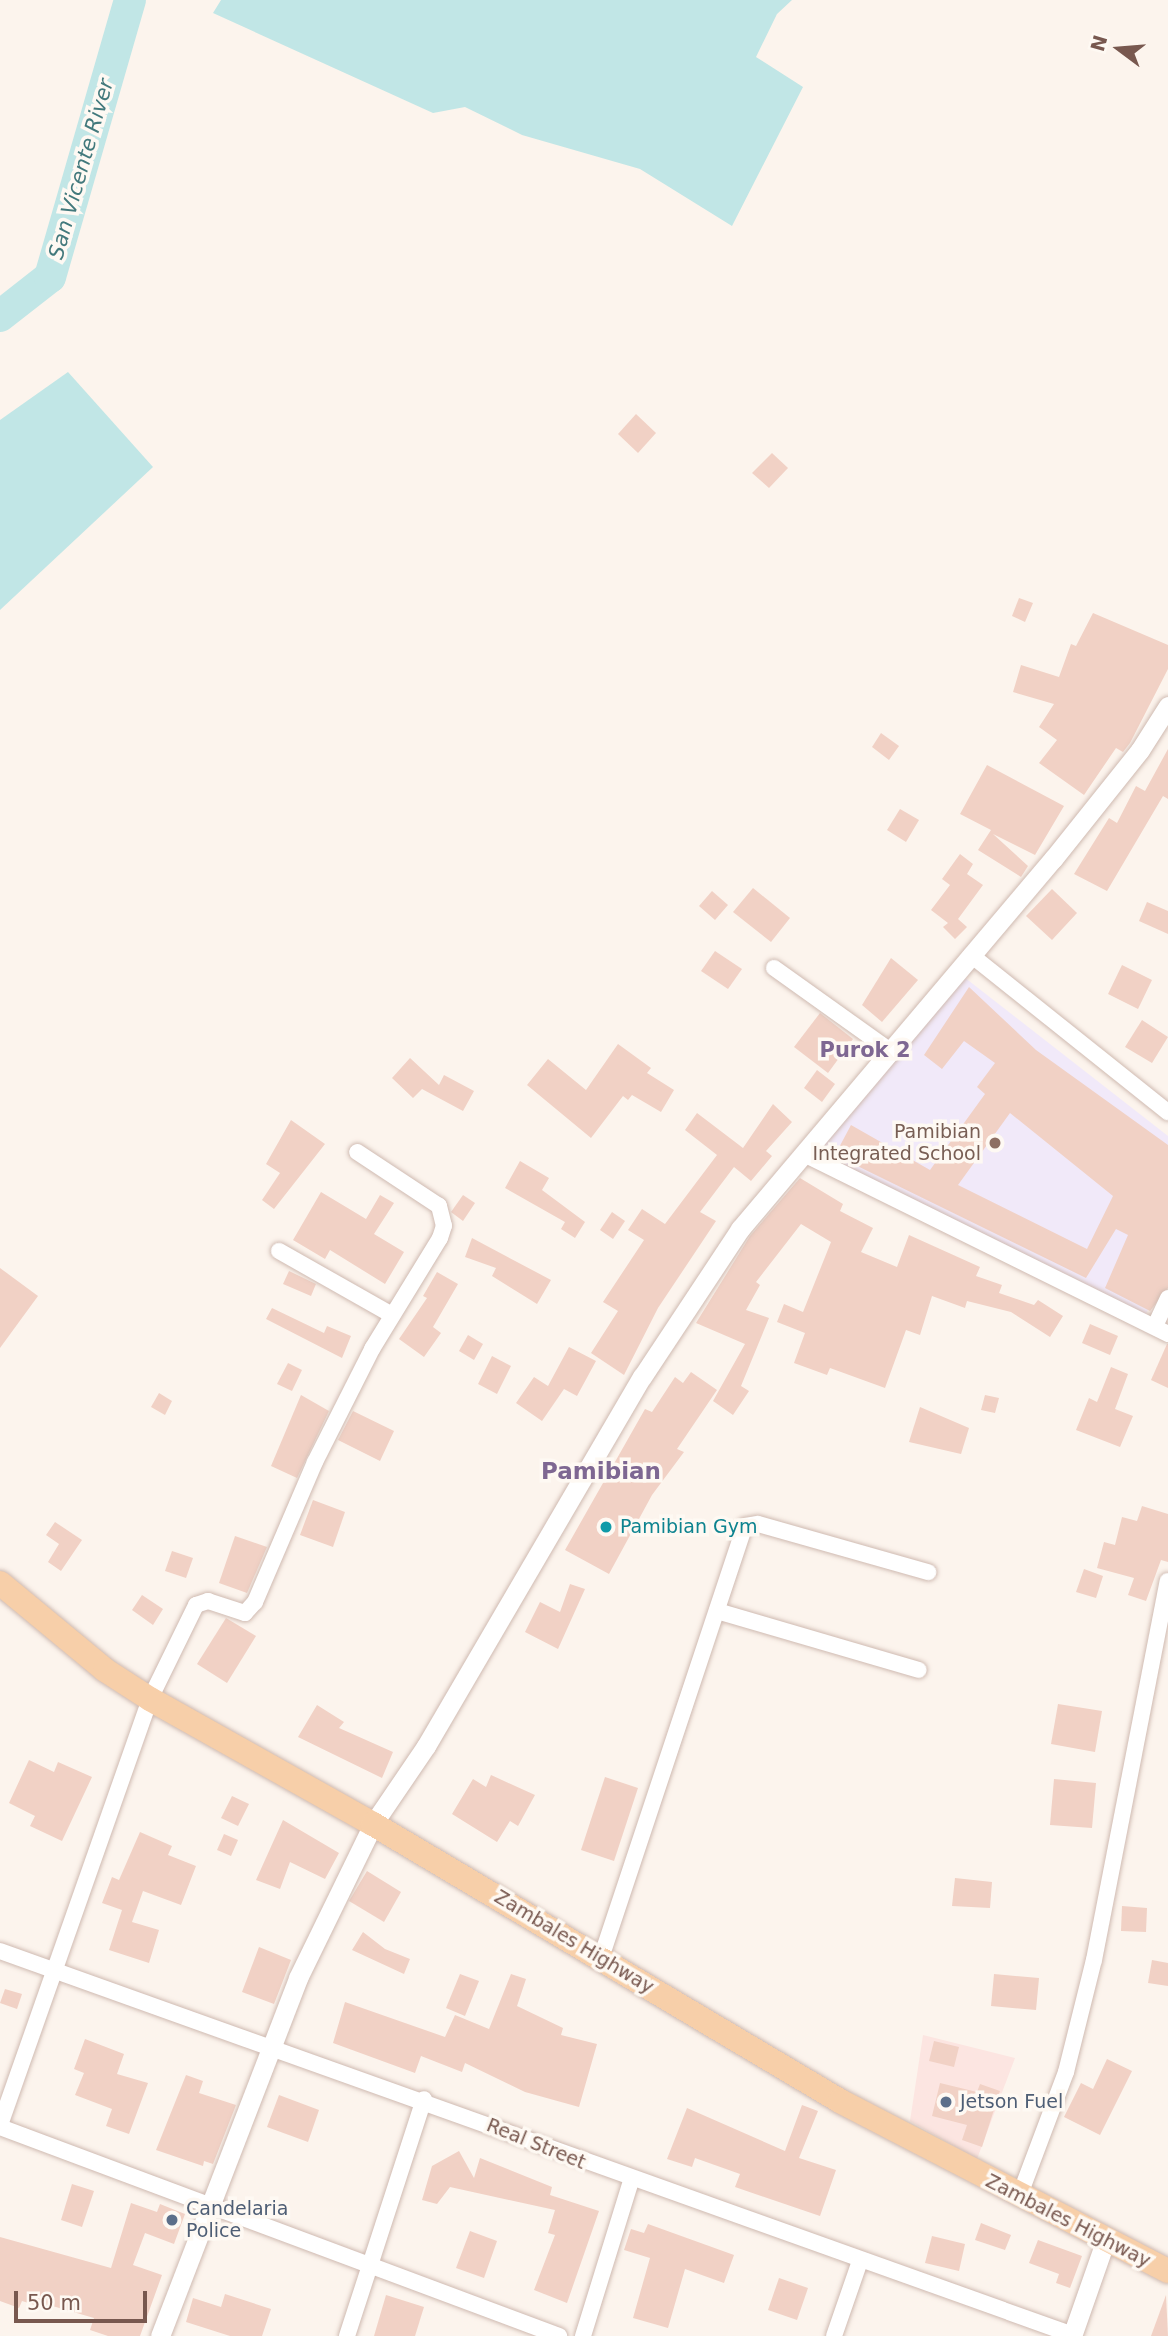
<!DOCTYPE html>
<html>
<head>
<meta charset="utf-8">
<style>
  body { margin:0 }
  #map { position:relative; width:1168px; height:2336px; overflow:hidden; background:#fcf4ed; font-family:"DejaVu Sans",sans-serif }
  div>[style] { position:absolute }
  .commercial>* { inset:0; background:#fce5e1 }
  .education>* { inset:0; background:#f1e9f9 }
  .water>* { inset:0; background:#c1e6e6 }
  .river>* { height:32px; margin:-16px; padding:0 16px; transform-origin:16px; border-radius:16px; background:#c1e6e6 }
  .building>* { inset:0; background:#f1d1c5 }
  .roads { filter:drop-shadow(0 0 2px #cfbab1) drop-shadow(0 0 2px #cfbab1) }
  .minor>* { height:16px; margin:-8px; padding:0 8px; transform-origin:8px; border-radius:8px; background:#fff }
  .tertiary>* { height:19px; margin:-9.5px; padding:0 9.5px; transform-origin:9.5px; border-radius:9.5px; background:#fff }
  .primary>* { height:24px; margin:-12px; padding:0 12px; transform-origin:12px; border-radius:12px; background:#f7cfa9 }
  .dots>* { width:19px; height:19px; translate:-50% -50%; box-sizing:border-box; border:4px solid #fef9f3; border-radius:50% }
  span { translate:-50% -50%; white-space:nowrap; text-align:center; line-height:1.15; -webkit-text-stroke:7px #fef9f3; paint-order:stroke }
  .education-label { font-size:19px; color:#785e54 }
  .right { translate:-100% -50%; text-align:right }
  .culture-label { font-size:19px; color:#0d838f }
  .left { translate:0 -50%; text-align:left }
  .street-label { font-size:19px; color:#78584f }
  .service-label { font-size:19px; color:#4e5e75 }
  .water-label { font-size:21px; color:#42797c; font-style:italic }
  .neighbourhood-label { font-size:21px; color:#7e6792; font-weight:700 }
  .quarter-label { font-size:23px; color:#7e6792; font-weight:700 }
  .north { position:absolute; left:1084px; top:14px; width:70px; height:70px; -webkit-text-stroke:5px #fef9f3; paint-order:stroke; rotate:286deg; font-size:19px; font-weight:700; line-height:28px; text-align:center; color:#78584f }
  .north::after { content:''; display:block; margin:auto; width:24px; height:32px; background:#78584f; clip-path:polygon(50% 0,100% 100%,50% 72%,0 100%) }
  .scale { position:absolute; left:14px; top:2291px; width:133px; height:32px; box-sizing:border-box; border:4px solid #78584f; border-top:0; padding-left:9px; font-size:21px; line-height:24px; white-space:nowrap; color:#78584f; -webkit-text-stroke:5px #fef9f3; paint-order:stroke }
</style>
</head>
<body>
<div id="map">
  <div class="commercial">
    <i style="clip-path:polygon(923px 2035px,1015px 2058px,977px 2159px,910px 2121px)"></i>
  </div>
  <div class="education">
    <i style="clip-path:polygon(964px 977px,1168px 1136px,1168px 1268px,1145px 1316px,815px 1150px)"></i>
  </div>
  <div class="water">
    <i style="clip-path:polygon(221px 0,792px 0,777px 14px,756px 57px,803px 87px,732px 226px,640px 169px,522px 135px,465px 107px,433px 113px,213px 13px)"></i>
    <i style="clip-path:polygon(68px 372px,153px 467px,0 610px,0 420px)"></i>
  </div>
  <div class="river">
    <i style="left:0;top:316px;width:63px;rotate:-38deg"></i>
    <i style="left:50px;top:277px;width:288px;rotate:-73.9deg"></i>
  </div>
  <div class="building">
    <i style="clip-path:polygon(636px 414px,656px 433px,638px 453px,618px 434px)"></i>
    <i style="clip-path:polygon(772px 453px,788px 468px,769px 488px,752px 473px)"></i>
    <i style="clip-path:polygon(1019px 598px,1033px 603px,1025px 622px,1012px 616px)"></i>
    <i style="clip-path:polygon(1093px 613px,1168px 645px,1168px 669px,1130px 743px,1123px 752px,1116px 748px,1084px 795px,1039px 763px,1057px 740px,1039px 727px,1054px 704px,1013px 692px,1021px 665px,1059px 677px,1071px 644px,1076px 646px)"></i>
    <i style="clip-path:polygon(881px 733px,899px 746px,889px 760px,872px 747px)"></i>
    <i style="clip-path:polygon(1168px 749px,1168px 799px,1163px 796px,1107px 891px,1074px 874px,1109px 818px,1117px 823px,1136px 786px,1145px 791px)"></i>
    <i style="clip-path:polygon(987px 765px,1064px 806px,1035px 855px,993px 834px,1028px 866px,1021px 877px,978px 850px,991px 830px,960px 814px)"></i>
    <i style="clip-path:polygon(900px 809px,919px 820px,906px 842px,887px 830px)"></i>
    <i style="clip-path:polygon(960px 854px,973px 864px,967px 874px,983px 885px,958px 919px,967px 927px,955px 939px,943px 927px,948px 923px,931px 910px,950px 885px,942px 879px)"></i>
    <i style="clip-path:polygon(753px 888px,790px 918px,771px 942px,733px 912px)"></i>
    <i style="clip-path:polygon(1052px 889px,1077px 913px,1052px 940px,1026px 916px)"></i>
    <i style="clip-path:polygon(712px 891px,728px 905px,715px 920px,699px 906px)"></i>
    <i style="clip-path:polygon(1147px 902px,1168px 911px,1168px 934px,1139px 921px)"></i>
    <i style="clip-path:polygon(715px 951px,742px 969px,728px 989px,701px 971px)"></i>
    <i style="clip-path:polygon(891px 958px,918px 980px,882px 1022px,862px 1005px)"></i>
    <i style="clip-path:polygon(1122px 965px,1152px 980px,1138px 1009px,1108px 994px)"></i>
    <i style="clip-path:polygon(evenodd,969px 987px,1036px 1050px,1168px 1145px,1168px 1288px,1150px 1311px,1105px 1288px,1128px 1235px,1116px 1229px,1086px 1278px,835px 1155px,851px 1125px,930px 1170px,985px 1094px,977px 1087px,995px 1063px,964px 1041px,942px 1069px,924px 1055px,969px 987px,1010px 1113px,1113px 1196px,1087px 1249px,958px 1185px,1010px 1113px)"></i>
    <i style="clip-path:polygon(820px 1013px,853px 1039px,828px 1073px,794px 1047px)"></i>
    <i style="clip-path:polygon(1142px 1020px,1168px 1037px,1152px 1063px,1125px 1047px)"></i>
    <i style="clip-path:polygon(618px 1044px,651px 1068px,647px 1073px,674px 1090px,661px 1112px,632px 1095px,628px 1100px,623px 1096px,591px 1138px,527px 1085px,548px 1059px,586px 1090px)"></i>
    <i style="clip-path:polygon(410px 1058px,439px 1085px,444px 1075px,474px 1091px,463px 1111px,422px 1089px,413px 1098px,392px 1078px)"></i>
    <i style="clip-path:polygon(817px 1070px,835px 1084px,822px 1102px,804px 1088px)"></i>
    <i style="clip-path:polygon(773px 1104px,792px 1122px,766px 1151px,772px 1156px,751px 1181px,734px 1167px,700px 1212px,716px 1221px,658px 1308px,624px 1375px,591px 1353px,618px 1311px,603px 1302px,644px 1240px,628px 1230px,642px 1209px,665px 1224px,717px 1155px,685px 1130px,697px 1113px,743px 1148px)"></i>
    <i style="clip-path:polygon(291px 1120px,325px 1144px,274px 1209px,262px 1200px,280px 1173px,266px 1164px)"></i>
    <i style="clip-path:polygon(520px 1161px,549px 1178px,542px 1190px,585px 1222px,575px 1238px,561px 1229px,565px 1222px,505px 1188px)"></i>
    <i style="clip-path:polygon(800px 1178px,843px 1204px,840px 1211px,873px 1228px,861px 1252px,897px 1267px,909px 1235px,980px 1267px,976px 1276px,1002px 1285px,999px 1293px,1034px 1305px,1038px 1300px,1063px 1316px,1050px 1337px,1011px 1312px,967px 1301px,965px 1308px,932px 1296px,920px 1335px,906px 1330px,885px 1388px,830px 1368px,827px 1375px,794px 1363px,805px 1333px,777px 1322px,784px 1304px,803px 1312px,831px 1242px,801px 1224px,756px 1282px,760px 1285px,746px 1310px,769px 1318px,741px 1386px,749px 1391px,733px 1415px,713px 1401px,745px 1344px,696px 1323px,750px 1236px)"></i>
    <i style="clip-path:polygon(321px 1192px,366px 1219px,380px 1195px,394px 1203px,374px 1234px,404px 1252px,385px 1284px,330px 1250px,325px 1259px,293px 1240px)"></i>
    <i style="clip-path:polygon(463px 1195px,475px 1203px,463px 1221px,451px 1212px)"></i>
    <i style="clip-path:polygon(612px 1212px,625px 1221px,613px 1239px,600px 1230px)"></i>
    <i style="clip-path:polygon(472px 1238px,551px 1280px,537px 1304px,492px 1276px,496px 1268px,465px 1257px)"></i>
    <i style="clip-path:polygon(0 1268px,38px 1296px,0 1348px)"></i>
    <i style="clip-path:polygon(289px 1271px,316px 1284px,311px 1296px,283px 1284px)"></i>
    <i style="clip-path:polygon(437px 1272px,458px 1284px,433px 1327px,441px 1333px,424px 1357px,399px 1339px,427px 1298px,423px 1296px)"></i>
    <i style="clip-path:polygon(272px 1308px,324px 1333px,327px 1326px,351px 1336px,342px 1358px,266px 1319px)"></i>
    <i style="clip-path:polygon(1090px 1324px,1118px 1336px,1110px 1355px,1082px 1343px)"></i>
    <i style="clip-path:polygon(468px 1335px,483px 1344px,474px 1360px,459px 1351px)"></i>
    <i style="clip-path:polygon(1167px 1344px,1168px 1344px,1168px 1388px,1151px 1380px)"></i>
    <i style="clip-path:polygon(569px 1347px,596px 1361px,577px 1396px,564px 1389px,542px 1421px,516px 1403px,534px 1377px,548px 1386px)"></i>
    <i style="clip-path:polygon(492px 1356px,511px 1366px,497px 1394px,478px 1384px)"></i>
    <i style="clip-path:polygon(288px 1363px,302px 1370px,292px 1391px,277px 1384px)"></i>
    <i style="clip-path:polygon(1111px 1367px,1128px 1374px,1115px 1409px,1133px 1416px,1120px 1447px,1076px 1430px,1089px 1398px,1097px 1402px)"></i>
    <i style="clip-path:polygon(691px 1372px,717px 1390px,677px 1449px,684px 1452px,652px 1495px,609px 1574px,565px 1550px,645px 1409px,652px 1412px,675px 1377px,683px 1383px)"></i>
    <i style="clip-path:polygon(159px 1393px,172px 1401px,165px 1415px,151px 1407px)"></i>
    <i style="clip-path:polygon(301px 1395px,329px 1411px,297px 1478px,271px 1466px)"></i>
    <i style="clip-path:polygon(985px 1395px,999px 1398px,995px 1413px,981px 1410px)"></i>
    <i style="clip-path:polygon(920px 1407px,969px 1428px,961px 1454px,909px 1442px)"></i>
    <i style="clip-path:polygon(353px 1411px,394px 1431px,380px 1461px,338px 1440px)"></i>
    <i style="clip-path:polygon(313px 1500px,345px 1512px,333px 1547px,300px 1535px)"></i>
    <i style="clip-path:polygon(1142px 1506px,1168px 1514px,1168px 1562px,1161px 1560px,1146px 1601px,1128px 1595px,1134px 1578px,1097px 1568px,1104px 1542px,1115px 1545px,1122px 1517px,1137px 1521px)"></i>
    <i style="clip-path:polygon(55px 1522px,82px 1540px,61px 1571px,48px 1562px,59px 1544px,46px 1535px)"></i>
    <i style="clip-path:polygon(235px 1536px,267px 1547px,247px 1593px,219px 1583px)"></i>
    <i style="clip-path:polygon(172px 1551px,193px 1558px,186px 1578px,165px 1571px)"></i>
    <i style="clip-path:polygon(1084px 1569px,1103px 1576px,1096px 1598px,1076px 1592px)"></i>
    <i style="clip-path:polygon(570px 1584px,585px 1589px,558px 1649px,525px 1632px,540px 1602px,560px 1612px)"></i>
    <i style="clip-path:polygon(142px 1595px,163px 1609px,153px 1625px,132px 1610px)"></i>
    <i style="clip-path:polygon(226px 1618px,256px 1636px,227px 1683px,197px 1664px)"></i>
    <i style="clip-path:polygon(1058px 1704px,1102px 1711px,1095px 1752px,1051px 1744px)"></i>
    <i style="clip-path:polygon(317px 1705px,344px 1722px,339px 1728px,393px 1752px,382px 1778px,298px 1737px)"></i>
    <i style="clip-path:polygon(29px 1760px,54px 1772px,58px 1762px,92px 1777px,62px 1841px,30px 1826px,35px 1816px,9px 1803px)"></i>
    <i style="clip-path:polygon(491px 1775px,535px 1795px,518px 1826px,510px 1821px,497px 1842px,452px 1814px,473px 1779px,486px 1787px)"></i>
    <i style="clip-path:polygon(605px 1777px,638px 1788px,614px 1861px,581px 1850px)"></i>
    <i style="clip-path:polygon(1054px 1779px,1096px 1783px,1092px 1828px,1050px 1825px)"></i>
    <i style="clip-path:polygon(232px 1796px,249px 1804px,238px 1826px,221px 1818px)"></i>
    <i style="clip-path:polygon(283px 1820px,339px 1853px,325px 1879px,290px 1862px,280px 1889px,256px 1880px)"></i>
    <i style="clip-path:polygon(140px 1832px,172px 1846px,168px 1855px,196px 1866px,181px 1905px,143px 1891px,132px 1922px,159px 1930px,149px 1963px,109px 1950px,122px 1910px,102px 1903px,112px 1877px,119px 1880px)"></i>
    <i style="clip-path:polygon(224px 1834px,238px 1840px,231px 1856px,217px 1850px)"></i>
    <i style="clip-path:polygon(367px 1871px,401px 1892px,384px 1922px,349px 1901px)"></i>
    <i style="clip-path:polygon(955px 1878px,992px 1882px,990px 1908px,952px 1906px)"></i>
    <i style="clip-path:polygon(1122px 1906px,1147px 1908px,1146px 1932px,1121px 1931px)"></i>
    <i style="clip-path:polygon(363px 1932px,385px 1949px,410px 1959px,404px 1974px,352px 1950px)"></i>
    <i style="clip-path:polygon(259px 1947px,291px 1960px,274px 2004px,242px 1992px)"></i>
    <i style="clip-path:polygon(1152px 1960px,1168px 1963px,1168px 1986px,1148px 1983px)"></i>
    <i style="clip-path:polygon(460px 1974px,479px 1981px,465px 2016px,446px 2008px)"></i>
    <i style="clip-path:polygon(511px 1974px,526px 1979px,517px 2006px,563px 2028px,561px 2035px,597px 2044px,579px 2107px,525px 2092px,465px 2063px,462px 2072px,421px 2056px,415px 2073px,333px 2043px,345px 2002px,445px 2037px,455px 2015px,489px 2029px)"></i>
    <i style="clip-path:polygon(994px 1974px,1039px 1978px,1036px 2010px,991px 2006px)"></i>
    <i style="clip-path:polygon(5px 1989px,22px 1994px,17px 2009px,0 2003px)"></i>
    <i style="clip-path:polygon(85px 2039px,124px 2054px,117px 2074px,148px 2083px,129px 2134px,106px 2126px,112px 2109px,75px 2095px,84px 2073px,74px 2069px)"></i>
    <i style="clip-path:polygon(934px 2041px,959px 2047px,954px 2067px,929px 2061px)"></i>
    <i style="clip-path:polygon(1107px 2059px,1132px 2071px,1100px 2135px,1064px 2117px,1081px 2083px,1093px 2089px)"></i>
    <i style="clip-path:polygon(186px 2075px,203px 2081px,199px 2093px,236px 2105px,213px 2164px,204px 2161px,203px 2166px,156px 2150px)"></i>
    <i style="clip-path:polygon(940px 2083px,977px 2092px,980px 2084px,1000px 2091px,982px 2147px,962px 2140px,967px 2125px,932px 2116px)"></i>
    <i style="clip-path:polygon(279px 2095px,319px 2110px,308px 2142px,267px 2127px)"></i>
    <i style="clip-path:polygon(802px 2105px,818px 2111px,799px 2158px,836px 2170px,820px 2216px,735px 2187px,740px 2174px,695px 2158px,692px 2167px,667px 2159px,687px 2108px,785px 2151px)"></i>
    <i style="clip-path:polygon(459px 2151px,474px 2178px,480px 2158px,552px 2187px,550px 2195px,599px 2211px,567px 2303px,534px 2290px,555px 2235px,548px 2233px,555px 2210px,450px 2187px,437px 2204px,422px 2200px,432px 2166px)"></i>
    <i style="clip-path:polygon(72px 2184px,94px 2191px,82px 2227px,61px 2220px)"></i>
    <i style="clip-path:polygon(131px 2203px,157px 2212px,160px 2204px,185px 2214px,174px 2244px,145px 2233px,133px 2265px,162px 2275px,140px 2336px,108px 2336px,90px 2330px,94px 2318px,49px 2305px,48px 2309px,22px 2301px,19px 2308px,0 2301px,0 2237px,111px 2268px)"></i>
    <i style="clip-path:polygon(981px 2223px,1011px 2235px,1005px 2250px,975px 2240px)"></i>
    <i style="clip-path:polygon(648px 2224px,734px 2255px,724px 2283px,685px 2269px,668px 2328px,633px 2318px,650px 2258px,624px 2250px,631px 2229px,644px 2233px)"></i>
    <i style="clip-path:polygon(470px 2231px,497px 2241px,484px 2278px,456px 2268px)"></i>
    <i style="clip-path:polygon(932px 2236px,965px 2244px,959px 2271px,925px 2263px)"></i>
    <i style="clip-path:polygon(1038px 2240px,1082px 2256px,1070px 2288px,1056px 2283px,1059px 2274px,1029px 2263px)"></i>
    <i style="clip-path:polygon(779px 2278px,808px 2288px,797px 2320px,768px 2310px)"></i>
    <i style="clip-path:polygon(225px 2294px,271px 2309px,262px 2336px,230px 2336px,186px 2322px,193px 2298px,221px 2307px)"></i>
    <i style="clip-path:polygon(386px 2295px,424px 2307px,415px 2336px,374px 2336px)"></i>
    <i style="clip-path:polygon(1166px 2295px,1168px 2336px,1151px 2336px)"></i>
  </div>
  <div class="roads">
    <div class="minor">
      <i style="left:971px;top:955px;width:252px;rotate:38.6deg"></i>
      <i style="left:774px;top:968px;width:141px;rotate:35.5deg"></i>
      <i style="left:806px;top:1155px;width:404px;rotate:26.3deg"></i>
      <i style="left:279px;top:1251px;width:130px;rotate:29.5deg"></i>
      <i style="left:1155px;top:1326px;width:31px;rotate:-65deg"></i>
      <i style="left:717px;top:1611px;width:210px;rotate:16.3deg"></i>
      <i style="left:0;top:1951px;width:1140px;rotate:19.69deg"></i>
      <i style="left:601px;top:1958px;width:455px;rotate:-71.6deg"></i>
      <i style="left:745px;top:1526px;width:13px;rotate:-9deg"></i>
      <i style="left:758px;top:1524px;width:177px;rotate:15.8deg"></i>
      <i style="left:0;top:2125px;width:452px;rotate:-70.6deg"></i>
      <i style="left:150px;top:1699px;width:105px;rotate:-63.9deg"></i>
      <i style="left:196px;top:1605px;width:13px;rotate:-18deg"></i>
      <i style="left:208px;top:1601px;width:39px;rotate:18deg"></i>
      <i style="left:245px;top:1613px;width:15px;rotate:-48deg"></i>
      <i style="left:255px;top:1602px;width:152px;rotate:-66.8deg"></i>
      <i style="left:315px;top:1462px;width:127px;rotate:-63.2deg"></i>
      <i style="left:372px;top:1349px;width:130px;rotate:-58.5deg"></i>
      <i style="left:440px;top:1238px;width:13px;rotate:-72deg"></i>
      <i style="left:444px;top:1226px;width:21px;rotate:-104deg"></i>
      <i style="left:439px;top:1206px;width:98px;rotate:-146.6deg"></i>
      <i style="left:0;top:2127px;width:597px;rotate:20.5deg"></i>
      <i style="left:1019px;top:2197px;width:134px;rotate:-69.4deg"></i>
      <i style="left:1066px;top:2072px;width:115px;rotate:-76deg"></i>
      <i style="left:1094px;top:1960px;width:386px;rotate:-79deg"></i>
      <i style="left:347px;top:2336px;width:249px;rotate:-72deg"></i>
      <i style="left:583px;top:2336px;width:162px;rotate:-72.8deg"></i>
      <i style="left:834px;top:2336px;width:79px;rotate:-70.9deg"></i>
    </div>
    <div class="tertiary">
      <i style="left:160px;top:2336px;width:384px;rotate:-68.9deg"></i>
      <i style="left:298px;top:1978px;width:171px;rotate:-64deg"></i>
      <i style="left:373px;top:1824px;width:94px;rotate:-55.8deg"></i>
      <i style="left:426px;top:1746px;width:428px;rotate:-59.7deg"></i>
      <i style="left:642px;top:1377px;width:178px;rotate:-56.5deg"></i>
      <i style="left:740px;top:1229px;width:485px;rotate:-49.8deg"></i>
      <i style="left:1053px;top:859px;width:139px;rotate:-51.4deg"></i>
      <i style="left:1140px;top:750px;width:52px;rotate:-57.5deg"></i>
      <i style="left:1072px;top:2336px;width:100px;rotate:-70.7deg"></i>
    </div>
    <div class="primary">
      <i style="left:0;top:1583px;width:136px;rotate:39.6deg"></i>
      <i style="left:105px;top:1670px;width:54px;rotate:32.8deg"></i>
      <i style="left:150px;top:1699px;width:256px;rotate:29.3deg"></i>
      <i style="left:373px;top:1824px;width:543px;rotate:30.67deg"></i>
      <i style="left:840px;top:2101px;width:369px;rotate:27.4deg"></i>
    </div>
  </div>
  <div class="dots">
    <i style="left:995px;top:1143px;background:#8d6e63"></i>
    <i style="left:606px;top:1527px;background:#0f9aa8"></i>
    <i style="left:946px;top:2102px;background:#5c6f8a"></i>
    <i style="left:172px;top:2220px;background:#5c6f8a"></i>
  </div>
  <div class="education-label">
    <span class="right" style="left:981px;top:1143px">Pamibian<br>Integrated School</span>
  </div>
  <div class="culture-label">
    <span class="left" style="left:620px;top:1527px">Pamibian Gym</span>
  </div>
  <div class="street-label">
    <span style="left:574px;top:1942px;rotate:31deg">Zambales Highway</span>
    <span style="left:536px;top:2144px;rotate:22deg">Real Street</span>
    <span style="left:1068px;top:2221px;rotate:27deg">Zambales Highway</span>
  </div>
  <div class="service-label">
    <span class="left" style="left:960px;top:2102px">Jetson Fuel</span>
    <span class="left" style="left:186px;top:2220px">Candelaria<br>Police</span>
  </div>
  <div class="water-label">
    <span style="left:81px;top:169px;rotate:-74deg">San Vicente River</span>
  </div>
  <div class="neighbourhood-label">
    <span style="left:865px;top:1050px">Purok 2</span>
  </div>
  <div class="quarter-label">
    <span style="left:601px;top:1471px">Pamibian</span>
  </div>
  <div class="north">N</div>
  <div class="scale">50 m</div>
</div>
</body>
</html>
